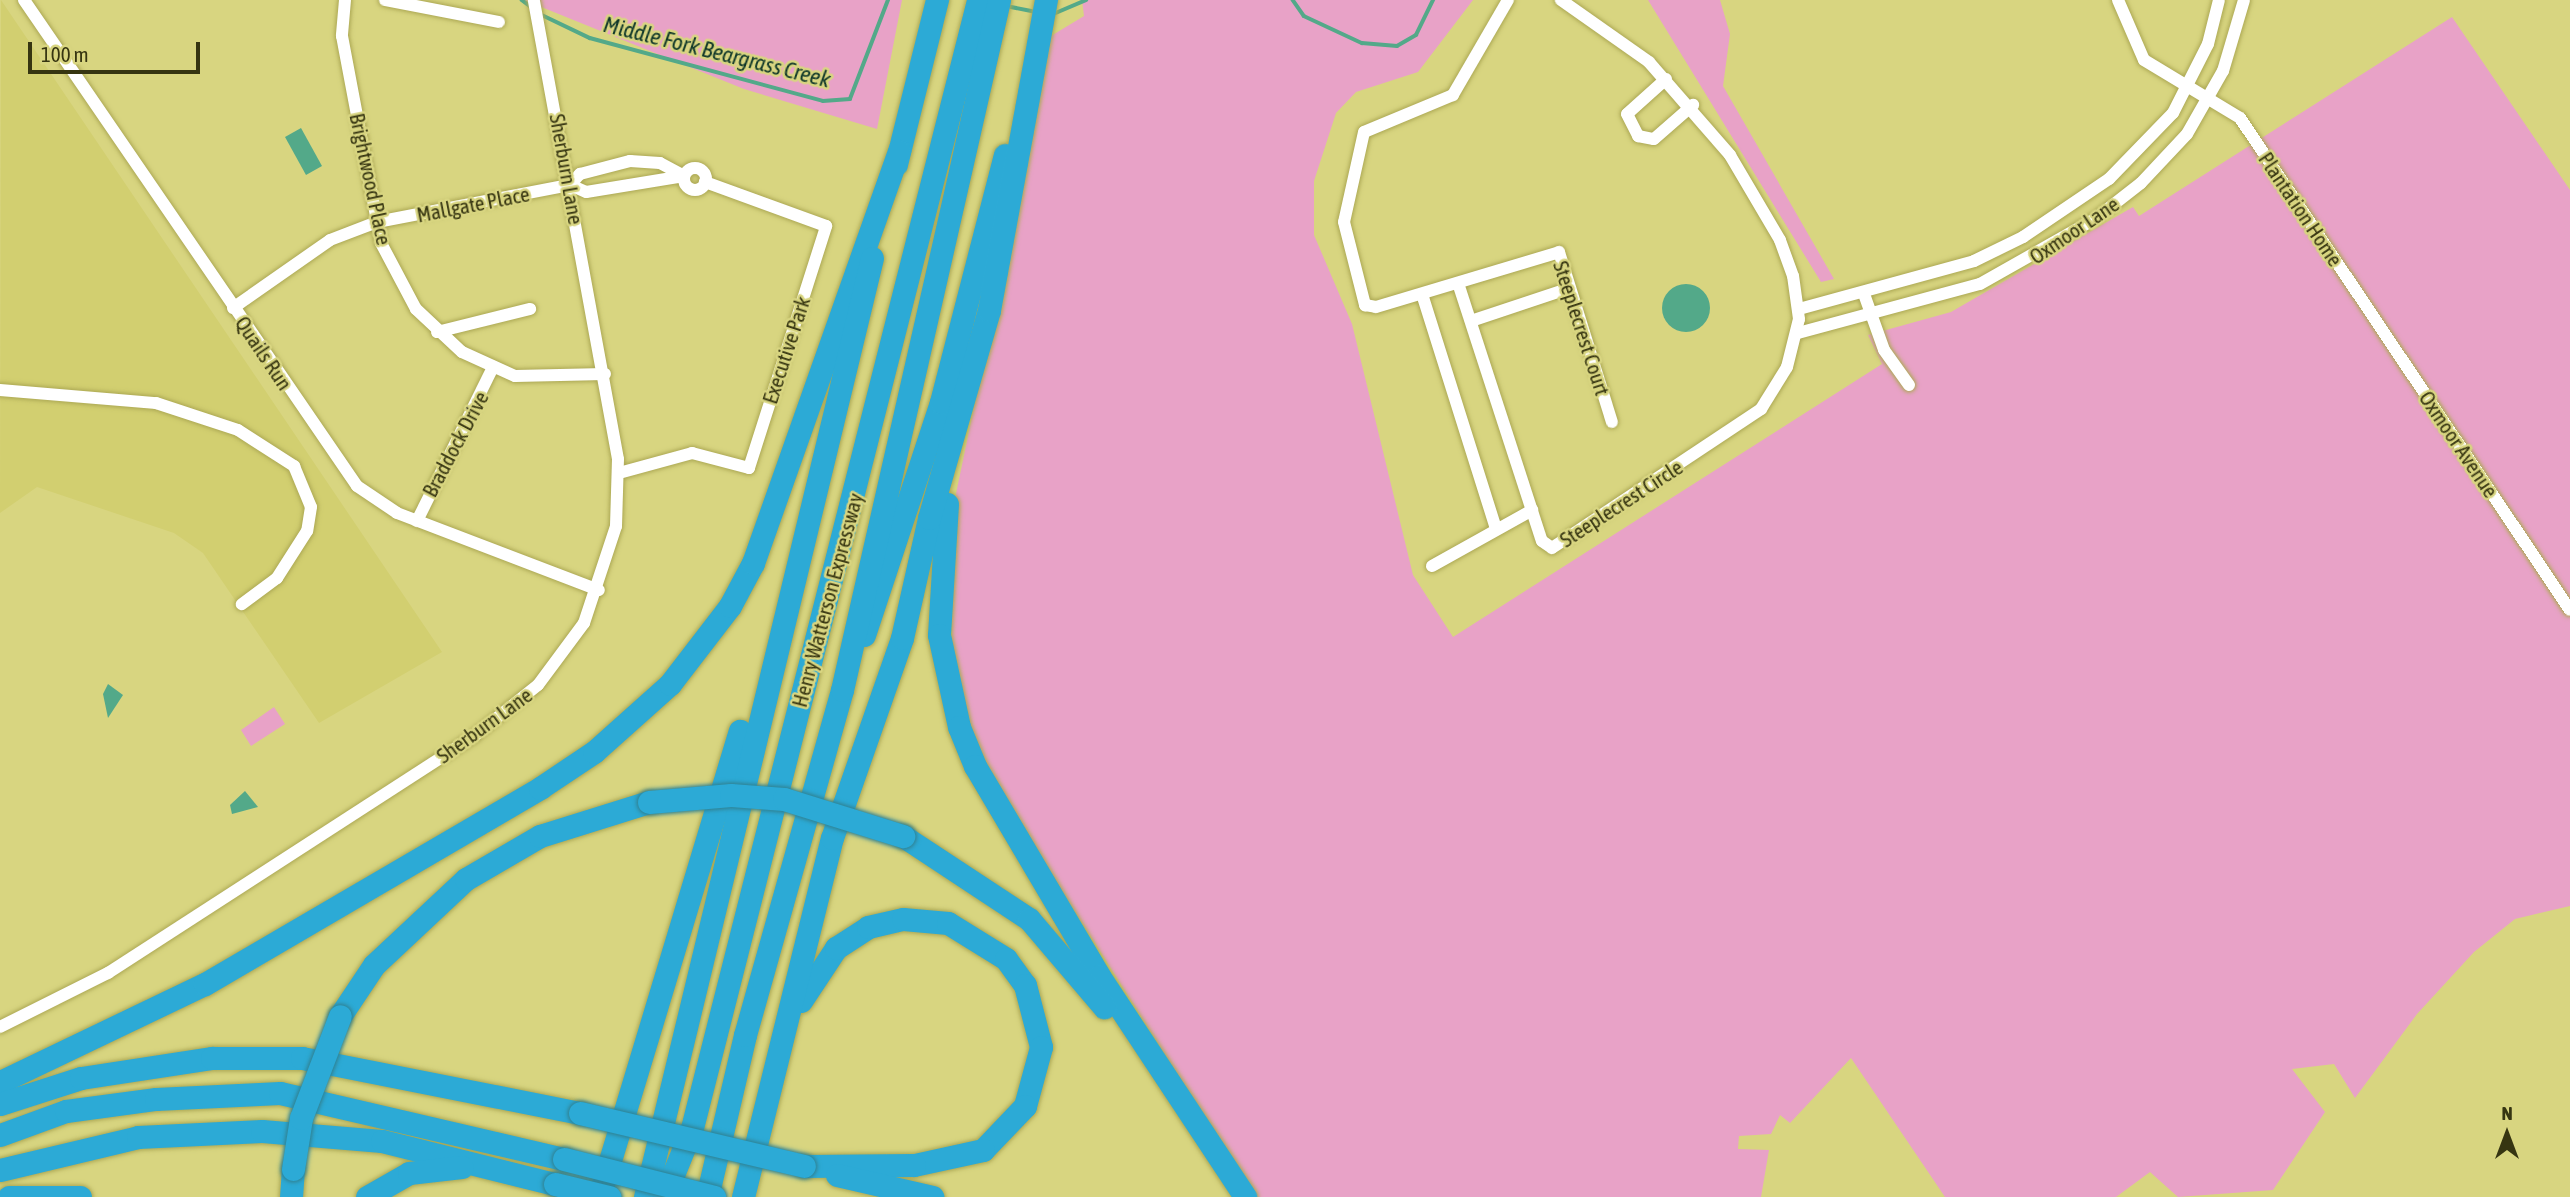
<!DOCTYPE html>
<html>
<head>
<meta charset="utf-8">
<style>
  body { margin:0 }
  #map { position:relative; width:2570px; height:1197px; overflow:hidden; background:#d8d580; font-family:"Asap Condensed",sans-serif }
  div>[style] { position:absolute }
  .built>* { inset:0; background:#d2cf70 }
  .green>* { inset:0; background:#e8a2c7 }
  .water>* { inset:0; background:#53a989 }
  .round { border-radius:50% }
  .stream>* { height:3.5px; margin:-1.75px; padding:0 1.75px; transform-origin:1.75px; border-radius:1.75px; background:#53a989 }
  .roads { filter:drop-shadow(0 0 2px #aca854) drop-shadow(0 0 2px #aca854) }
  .minor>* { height:12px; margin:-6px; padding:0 6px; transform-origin:6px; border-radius:6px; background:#fff }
  .minor>.ring { margin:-6px; padding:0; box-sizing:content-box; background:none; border:12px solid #fff; border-radius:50% }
  .motorway>* { height:23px; margin:-11.5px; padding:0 11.5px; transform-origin:11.5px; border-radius:11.5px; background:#2caad6 }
  .bridges { filter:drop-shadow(0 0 2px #308191) drop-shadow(0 0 2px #308191) }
  .motorway-bridge>* { height:23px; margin:-11.5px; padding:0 11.5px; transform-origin:11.5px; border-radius:11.5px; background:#2caad6 }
  span { translate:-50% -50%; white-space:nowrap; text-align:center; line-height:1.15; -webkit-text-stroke:5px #d8d580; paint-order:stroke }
  .street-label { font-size:21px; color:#363511 }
  .water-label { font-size:23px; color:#0f3729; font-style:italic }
  .north { position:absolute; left:2472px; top:1099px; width:70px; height:70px; -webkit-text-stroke:5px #d8d580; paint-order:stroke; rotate:0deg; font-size:19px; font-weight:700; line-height:28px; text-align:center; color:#363511 }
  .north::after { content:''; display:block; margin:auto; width:24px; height:32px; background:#363511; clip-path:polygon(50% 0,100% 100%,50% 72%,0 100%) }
  .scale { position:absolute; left:28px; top:42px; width:172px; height:32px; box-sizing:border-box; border:4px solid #363511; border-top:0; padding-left:9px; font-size:21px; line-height:24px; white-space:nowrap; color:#363511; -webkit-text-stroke:5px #d8d580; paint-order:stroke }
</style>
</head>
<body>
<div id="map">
  <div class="built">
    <i style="clip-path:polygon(1px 0,442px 652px,319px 723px,203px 553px,174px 533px,37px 487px,0 513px)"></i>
  </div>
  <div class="green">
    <i style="clip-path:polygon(524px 0,902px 0,877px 129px,744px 89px)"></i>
    <i style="clip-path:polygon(1082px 0,1473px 0,1418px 72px,1356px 92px,1336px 113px,1314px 181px,1314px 235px,1352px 324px,1413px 575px,1453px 637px,1882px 364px,1868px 335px,1951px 312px,2133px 207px,2139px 216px,2452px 17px,2570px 190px,2570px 906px,2515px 919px,2474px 952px,2417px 1014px,2355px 1098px,2334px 1064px,2292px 1069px,2325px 1112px,2273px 1190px,2178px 1197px,2150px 1172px,2116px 1197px,1945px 1197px,1851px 1058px,1790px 1123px,1780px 1115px,1771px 1134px,1739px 1136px,1738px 1149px,1769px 1150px,1761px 1197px,1255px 1197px,989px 775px,964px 710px,952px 655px,952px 513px,1051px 36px,1084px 16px)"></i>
    <i style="clip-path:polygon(1648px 0,1720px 0,1730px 34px,1723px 86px,1834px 279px,1821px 282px)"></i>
    <i style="clip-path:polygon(274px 707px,285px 724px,251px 746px,241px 730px)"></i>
  </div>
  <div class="water">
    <i style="clip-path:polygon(301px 128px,322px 166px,306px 175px,285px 137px)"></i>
    <i class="round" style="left:1662px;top:284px;width:48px;height:48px"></i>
    <i style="clip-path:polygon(108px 684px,123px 695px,108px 718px,103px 694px)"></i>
    <i style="clip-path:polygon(245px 791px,258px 807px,232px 814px,230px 805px)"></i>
  </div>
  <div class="stream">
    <i style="left:522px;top:0;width:10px;rotate:37deg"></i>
    <i style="left:1293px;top:0;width:19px;rotate:55deg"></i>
    <i style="left:1304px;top:16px;width:64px;rotate:25deg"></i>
    <i style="left:1362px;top:43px;width:35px;rotate:5deg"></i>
    <i style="left:1397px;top:46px;width:22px;rotate:-30deg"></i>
    <i style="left:1416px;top:35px;width:39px;rotate:-64deg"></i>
    <i style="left:1006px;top:6px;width:32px;rotate:11deg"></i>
    <i style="left:542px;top:15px;width:53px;rotate:25.6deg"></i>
    <i style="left:590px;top:38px;width:241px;rotate:15.1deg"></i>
    <i style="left:823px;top:101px;width:27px;rotate:-4deg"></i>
    <i style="left:850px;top:99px;width:106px;rotate:-69deg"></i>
    <i style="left:1051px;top:15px;width:38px;rotate:-23deg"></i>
  </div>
  <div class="roads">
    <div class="minor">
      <i style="left:24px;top:0;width:589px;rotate:55.58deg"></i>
      <i style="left:357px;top:486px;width:48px;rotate:34deg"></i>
      <i style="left:397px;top:513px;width:216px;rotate:20.9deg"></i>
      <i style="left:345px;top:0;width:36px;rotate:95deg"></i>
      <i style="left:342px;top:36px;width:211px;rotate:79.3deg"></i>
      <i style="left:381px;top:243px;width:75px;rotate:62.1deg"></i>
      <i style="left:416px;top:309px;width:63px;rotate:43.1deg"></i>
      <i style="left:462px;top:352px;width:58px;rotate:24.4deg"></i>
      <i style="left:515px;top:376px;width:90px;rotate:-1.3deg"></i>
      <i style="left:385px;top:0;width:116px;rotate:10.9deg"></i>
      <i style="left:1508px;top:0;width:110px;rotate:120.1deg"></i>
      <i style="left:1453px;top:95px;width:96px;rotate:157.4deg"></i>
      <i style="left:1364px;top:132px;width:92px;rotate:102.5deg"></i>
      <i style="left:1344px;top:222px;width:86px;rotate:75.8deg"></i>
      <i style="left:1365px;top:305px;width:11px;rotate:10deg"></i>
      <i style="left:1376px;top:307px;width:191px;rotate:-16.7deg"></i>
      <i style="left:1559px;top:252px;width:178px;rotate:72.7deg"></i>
      <i style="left:2118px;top:0;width:65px;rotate:66.6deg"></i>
      <i style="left:2144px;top:60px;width:112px;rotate:31.1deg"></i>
      <i style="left:2240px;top:118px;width:592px;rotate:56.15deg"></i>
      <i style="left:1666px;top:79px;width:52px;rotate:138.1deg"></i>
      <i style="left:1627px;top:114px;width:25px;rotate:63deg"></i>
      <i style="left:1638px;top:136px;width:16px;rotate:11deg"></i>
      <i style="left:1654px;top:139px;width:52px;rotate:-41.1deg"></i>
      <i style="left:630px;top:161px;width:30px;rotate:4deg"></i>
      <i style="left:660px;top:163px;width:27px;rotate:28deg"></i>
      <i style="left:684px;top:176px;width:99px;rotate:170.7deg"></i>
      <i style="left:586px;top:192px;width:17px;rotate:-156deg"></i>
      <i style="left:570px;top:185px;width:15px;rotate:-48deg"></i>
      <i style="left:580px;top:174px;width:52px;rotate:-14.6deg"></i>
      <i class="ring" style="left:684px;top:168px;width:10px;height:10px"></i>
      <i style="left:1458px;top:283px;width:271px;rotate:72deg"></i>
      <i style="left:1542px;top:541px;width:12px;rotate:35deg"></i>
      <i style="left:1552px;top:548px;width:251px;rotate:-33.6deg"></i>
      <i style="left:1761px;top:409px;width:49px;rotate:-58.2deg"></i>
      <i style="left:1787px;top:367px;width:49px;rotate:-76deg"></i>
      <i style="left:1799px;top:319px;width:43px;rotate:-97.9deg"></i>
      <i style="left:1793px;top:276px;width:38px;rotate:-110deg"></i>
      <i style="left:1780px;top:240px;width:99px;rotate:-120.5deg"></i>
      <i style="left:1730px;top:155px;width:123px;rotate:-131.1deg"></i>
      <i style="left:1649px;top:62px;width:108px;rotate:-144.8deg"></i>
      <i style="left:1422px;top:294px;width:246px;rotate:72.5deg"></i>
      <i style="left:1864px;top:294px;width:59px;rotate:70.3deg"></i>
      <i style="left:1884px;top:350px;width:43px;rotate:54.5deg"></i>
      <i style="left:233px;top:308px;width:118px;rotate:-35deg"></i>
      <i style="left:330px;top:240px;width:50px;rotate:-21deg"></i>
      <i style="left:377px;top:222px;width:197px;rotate:-10.9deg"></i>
      <i style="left:1799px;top:309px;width:181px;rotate:-15.3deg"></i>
      <i style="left:1974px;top:261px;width:55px;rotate:-26.1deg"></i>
      <i style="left:2023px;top:237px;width:104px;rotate:-34deg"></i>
      <i style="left:2109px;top:179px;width:92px;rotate:-45.9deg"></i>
      <i style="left:2173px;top:113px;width:77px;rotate:-63.1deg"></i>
      <i style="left:2208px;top:44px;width:45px;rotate:-76deg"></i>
      <i style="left:1471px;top:321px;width:104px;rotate:-18.4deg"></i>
      <i style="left:437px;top:332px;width:96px;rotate:-13.9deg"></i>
      <i style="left:1798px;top:333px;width:188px;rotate:-15.1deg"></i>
      <i style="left:1980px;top:284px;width:132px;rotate:-29.5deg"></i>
      <i style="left:2095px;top:219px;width:58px;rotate:-38deg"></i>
      <i style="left:2141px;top:183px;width:67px;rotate:-46.8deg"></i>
      <i style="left:2187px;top:134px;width:73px;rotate:-60.3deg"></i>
      <i style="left:2223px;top:71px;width:74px;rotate:-73.5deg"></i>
      <i style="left:0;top:390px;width:157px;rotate:4.8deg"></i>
      <i style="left:156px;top:403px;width:86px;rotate:18.2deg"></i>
      <i style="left:238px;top:430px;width:67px;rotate:32.7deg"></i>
      <i style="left:294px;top:466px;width:44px;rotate:67.5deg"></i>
      <i style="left:311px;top:507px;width:24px;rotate:99deg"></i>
      <i style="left:307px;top:531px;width:56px;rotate:122.6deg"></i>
      <i style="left:277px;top:578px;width:44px;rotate:143.4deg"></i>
      <i style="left:619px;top:473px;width:76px;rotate:-15.3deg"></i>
      <i style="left:692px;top:453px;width:59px;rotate:14.7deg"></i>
      <i style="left:749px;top:468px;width:254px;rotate:-72.3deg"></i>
      <i style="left:826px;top:226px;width:129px;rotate:-160deg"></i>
      <i style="left:417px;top:521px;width:172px;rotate:-63.7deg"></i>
      <i style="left:1432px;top:566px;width:115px;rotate:-29.2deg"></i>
      <i style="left:0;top:1027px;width:121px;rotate:-26.6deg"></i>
      <i style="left:108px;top:973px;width:435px;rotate:-32.9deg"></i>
      <i style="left:473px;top:737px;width:83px;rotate:-38.7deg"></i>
      <i style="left:538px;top:685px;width:77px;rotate:-53.4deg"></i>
      <i style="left:584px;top:623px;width:102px;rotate:-71.7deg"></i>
      <i style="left:616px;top:526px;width:67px;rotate:-88.3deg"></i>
      <i style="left:618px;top:459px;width:467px;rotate:-100.4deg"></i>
    </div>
    <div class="motorway">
      <i style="left:896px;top:164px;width:169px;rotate:-76deg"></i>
      <i style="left:947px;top:504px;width:131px;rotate:93.5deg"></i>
      <i style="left:939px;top:635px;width:94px;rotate:77.7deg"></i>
      <i style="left:959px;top:727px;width:42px;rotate:67.7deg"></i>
      <i style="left:975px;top:766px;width:244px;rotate:59.4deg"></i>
      <i style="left:1099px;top:976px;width:265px;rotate:56.5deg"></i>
      <i style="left:864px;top:635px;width:245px;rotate:-71.7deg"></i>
      <i style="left:941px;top:402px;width:255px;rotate:-75.5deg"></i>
      <i style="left:903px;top:836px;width:151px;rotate:33.4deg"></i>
      <i style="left:1029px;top:919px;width:116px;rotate:49.6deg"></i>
      <i style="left:801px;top:1001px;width:64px;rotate:-56.6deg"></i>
      <i style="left:836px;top:948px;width:38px;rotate:-33deg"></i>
      <i style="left:868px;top:927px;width:36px;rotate:-13deg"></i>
      <i style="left:903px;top:919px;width:45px;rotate:5.1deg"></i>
      <i style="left:948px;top:923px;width:68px;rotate:31.8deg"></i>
      <i style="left:1006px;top:959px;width:32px;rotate:54deg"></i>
      <i style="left:1025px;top:985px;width:64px;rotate:75.5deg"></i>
      <i style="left:1041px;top:1047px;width:61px;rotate:105.2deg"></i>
      <i style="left:1025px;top:1106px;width:61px;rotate:133.7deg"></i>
      <i style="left:983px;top:1150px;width:71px;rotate:167.7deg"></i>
      <i style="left:914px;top:1165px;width:110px;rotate:179.5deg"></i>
      <i style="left:340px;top:1016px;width:61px;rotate:-56.3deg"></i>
      <i style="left:374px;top:965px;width:126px;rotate:-43.1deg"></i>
      <i style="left:466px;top:879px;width:86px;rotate:-30.2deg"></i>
      <i style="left:540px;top:836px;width:114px;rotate:-17.3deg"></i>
      <i style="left:0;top:1082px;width:227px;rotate:-25.6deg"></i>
      <i style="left:205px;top:984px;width:388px;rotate:-30.3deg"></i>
      <i style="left:540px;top:788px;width:65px;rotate:-33.7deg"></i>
      <i style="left:594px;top:752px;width:102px;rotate:-41.8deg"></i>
      <i style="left:670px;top:684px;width:98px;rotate:-52.4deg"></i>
      <i style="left:730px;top:606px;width:49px;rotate:-61.9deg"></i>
      <i style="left:753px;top:563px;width:437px;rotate:-70.5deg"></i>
      <i style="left:0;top:1104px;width:85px;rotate:-17.8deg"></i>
      <i style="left:81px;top:1078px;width:133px;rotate:-8.7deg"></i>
      <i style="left:212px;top:1058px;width:90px"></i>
      <i style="left:302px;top:1058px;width:283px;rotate:11.2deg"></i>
      <i style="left:0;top:1135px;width:70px;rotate:-20deg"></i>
      <i style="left:66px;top:1111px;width:91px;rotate:-7.6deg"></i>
      <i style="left:156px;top:1099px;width:124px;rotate:-2.8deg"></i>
      <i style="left:280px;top:1093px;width:292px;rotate:13.1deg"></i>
      <i style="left:0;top:1170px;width:142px;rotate:-13.4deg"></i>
      <i style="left:138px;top:1137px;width:124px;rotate:-2.8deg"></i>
      <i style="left:262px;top:1131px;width:120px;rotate:4.8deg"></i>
      <i style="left:382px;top:1141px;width:178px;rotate:14deg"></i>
      <i style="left:837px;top:1175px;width:98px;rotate:13deg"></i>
      <i style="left:9px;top:1197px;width:71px"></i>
      <i style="left:291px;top:1197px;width:28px;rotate:-86deg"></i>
      <i style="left:367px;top:1197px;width:48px;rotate:-29.7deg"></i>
      <i style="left:409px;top:1173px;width:53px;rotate:-6.5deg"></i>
      <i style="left:599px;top:1197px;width:487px;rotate:-73.2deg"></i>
      <i style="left:645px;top:1197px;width:966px;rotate:-76.41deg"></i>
      <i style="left:664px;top:1197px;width:74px;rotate:-67.9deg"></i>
      <i style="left:692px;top:1128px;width:1164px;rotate:-75.77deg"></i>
      <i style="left:707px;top:1197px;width:166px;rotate:-76.8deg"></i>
      <i style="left:745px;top:1035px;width:358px;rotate:-74.3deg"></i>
      <i style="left:842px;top:690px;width:708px;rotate:-77.18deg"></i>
      <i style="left:743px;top:1197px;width:370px;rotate:-76.1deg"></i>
      <i style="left:832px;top:838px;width:212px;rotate:-70.7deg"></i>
      <i style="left:902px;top:638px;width:123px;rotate:-77.3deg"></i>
      <i style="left:929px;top:518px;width:216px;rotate:-73.9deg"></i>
      <i style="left:989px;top:310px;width:315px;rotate:-79.6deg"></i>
    </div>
  </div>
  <div class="bridges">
    <div class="motorway-bridge">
      <i style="left:649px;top:802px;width:82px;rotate:-4.9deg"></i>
      <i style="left:731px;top:795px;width:53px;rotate:4.3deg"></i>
      <i style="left:784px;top:799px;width:125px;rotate:17.3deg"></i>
      <i style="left:580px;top:1113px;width:230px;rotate:13.3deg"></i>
      <i style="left:564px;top:1159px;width:155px;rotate:14.2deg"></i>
      <i style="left:293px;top:1169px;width:52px;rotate:-81.1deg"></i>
      <i style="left:301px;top:1118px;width:109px;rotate:-69.1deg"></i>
      <i style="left:555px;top:1184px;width:56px;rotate:13.5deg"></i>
    </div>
  </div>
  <div class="street-label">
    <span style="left:567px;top:169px;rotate:80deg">Sherburn Lane</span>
    <span style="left:371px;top:179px;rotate:78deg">Brightwood Place</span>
    <span style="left:473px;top:204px;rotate:-11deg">Mallgate Place</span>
    <span style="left:2301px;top:209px;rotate:56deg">Plantation Home</span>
    <span style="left:2074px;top:230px;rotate:-34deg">Oxmoor Lane</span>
    <span style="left:1582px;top:328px;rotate:72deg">Steeplecrest Court</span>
    <span style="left:786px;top:350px;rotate:-72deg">Executive Park</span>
    <span style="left:264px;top:353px;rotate:56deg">Quails Run</span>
    <span style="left:455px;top:444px;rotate:-62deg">Braddock Drive</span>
    <span style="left:2459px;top:444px;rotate:56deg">Oxmoor Avenue</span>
    <span style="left:1621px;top:503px;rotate:-33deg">Steeplecrest Circle</span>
    <span style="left:827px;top:600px;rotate:-75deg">Henry Watterson Expressway</span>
    <span style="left:484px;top:725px;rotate:-36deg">Sherburn Lane</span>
  </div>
  <div class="water-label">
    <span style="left:717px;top:52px;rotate:14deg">Middle Fork Beargrass Creek</span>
  </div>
  <div class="north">N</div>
  <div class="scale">100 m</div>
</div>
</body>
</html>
